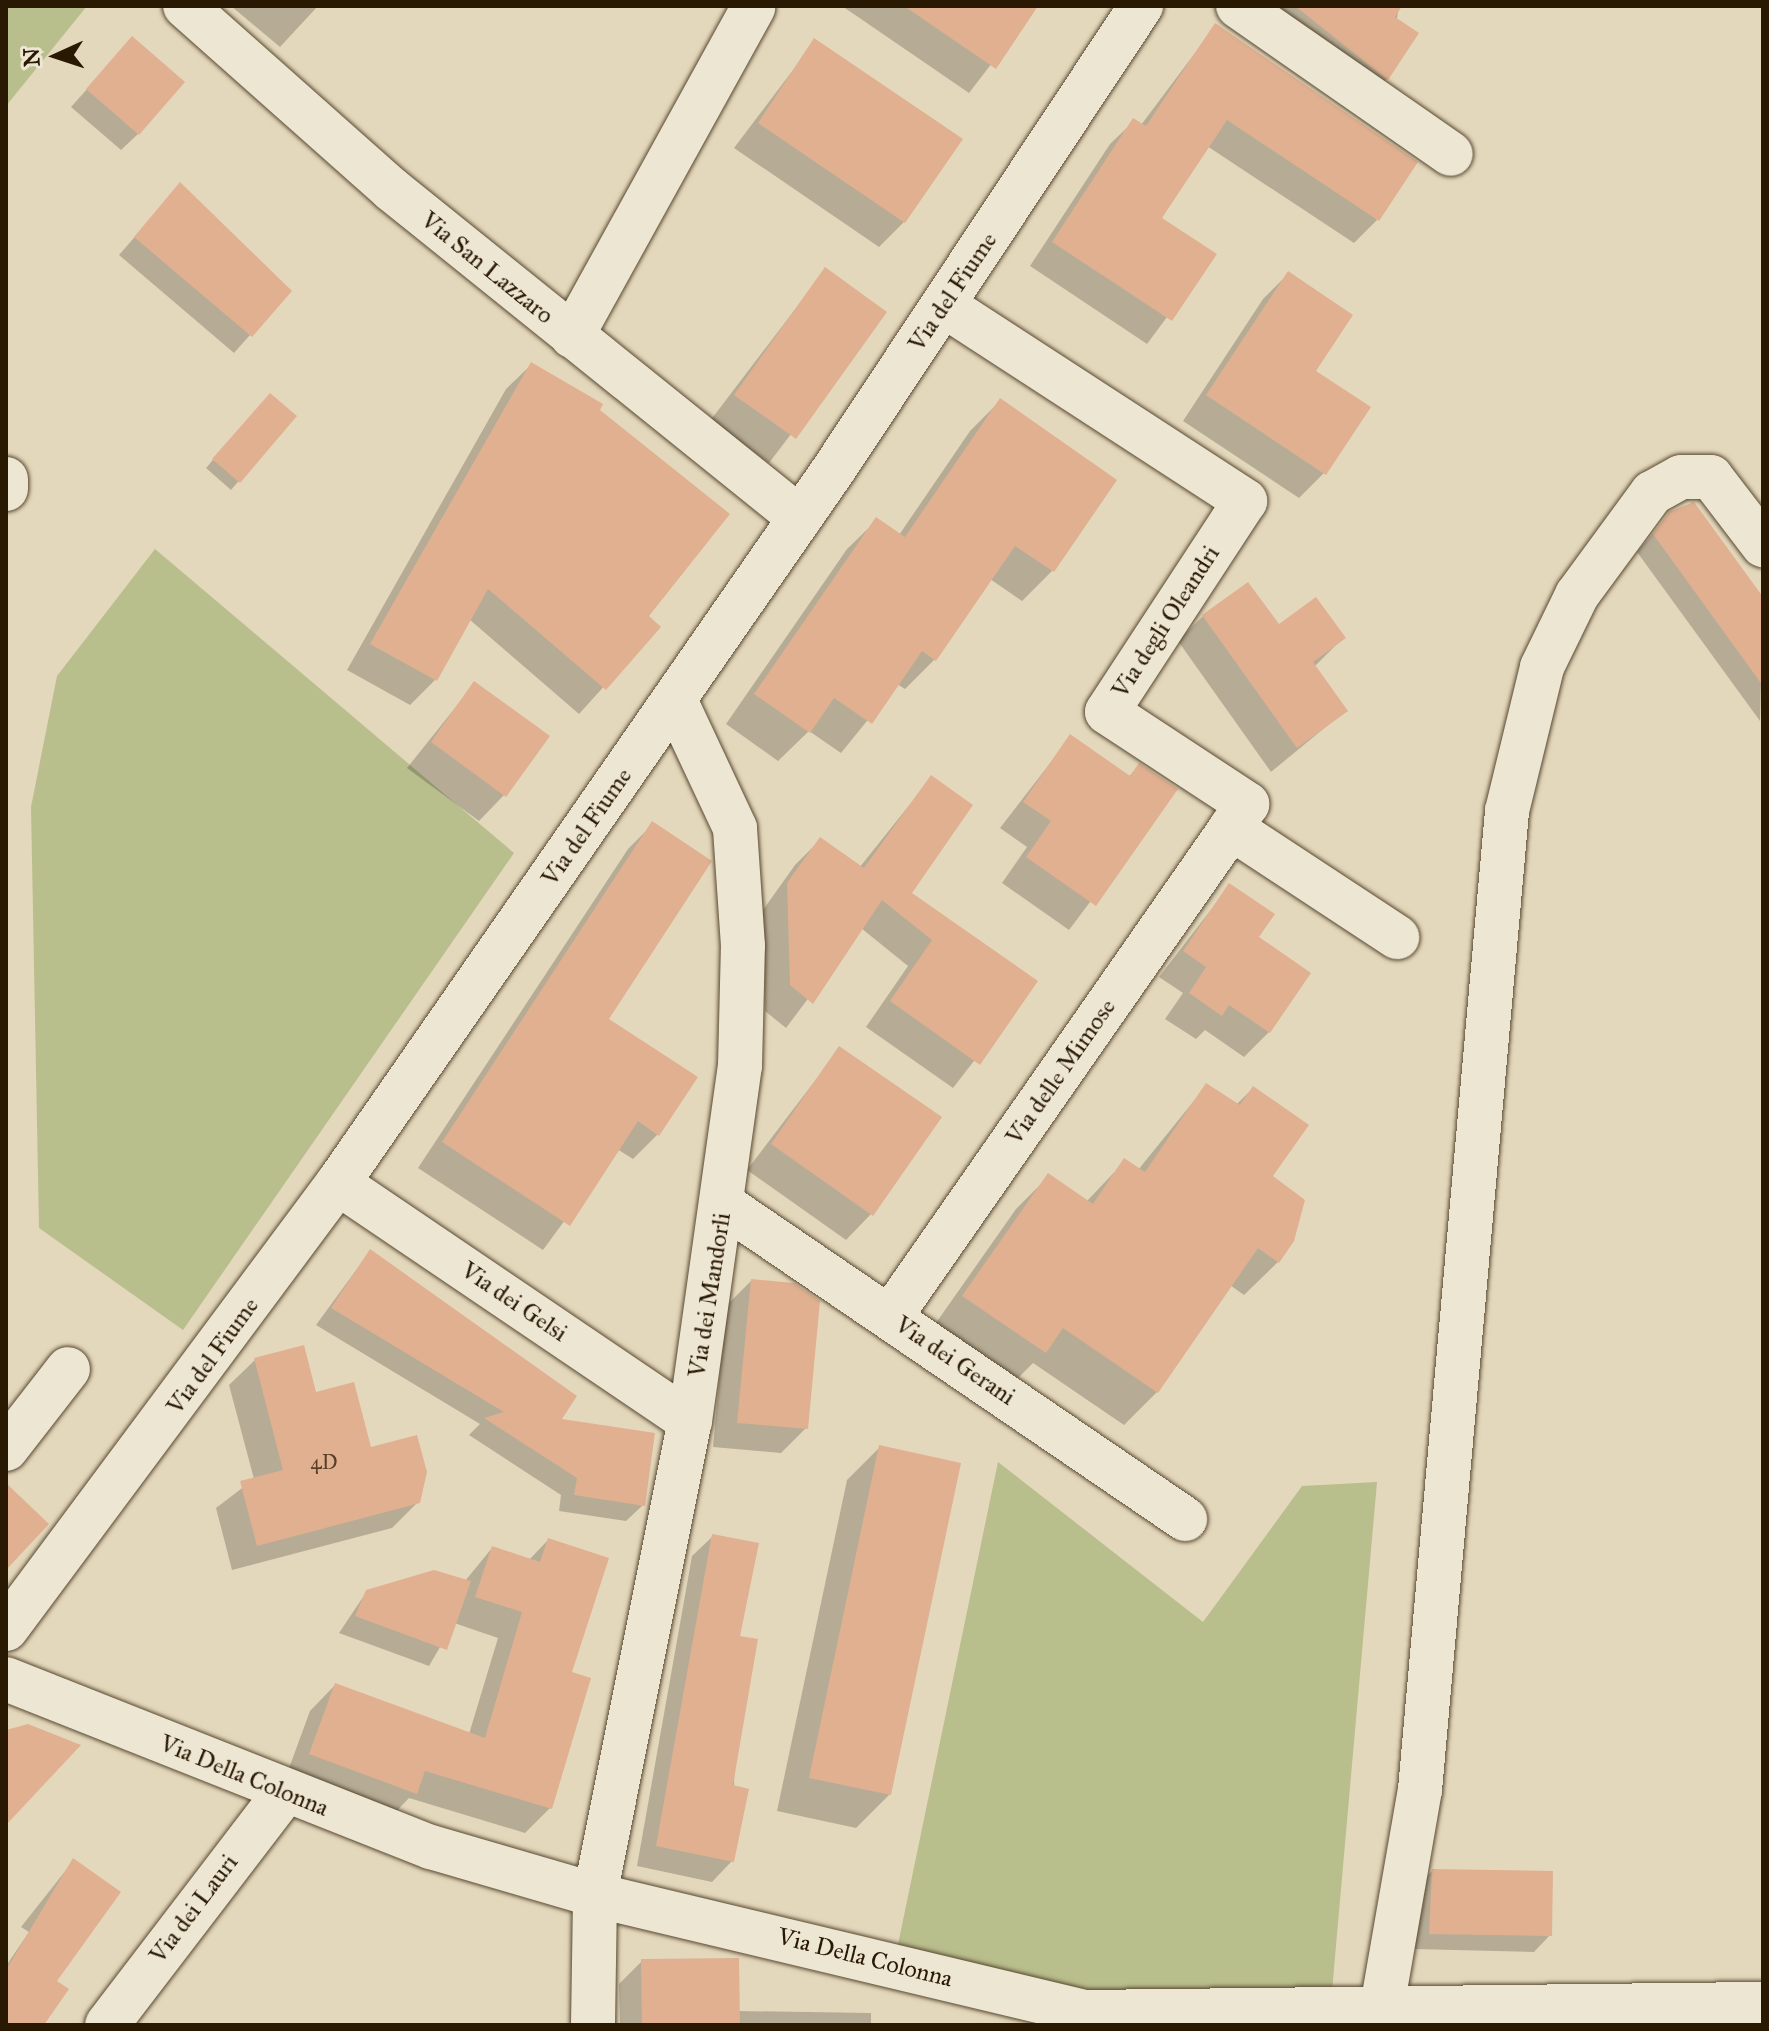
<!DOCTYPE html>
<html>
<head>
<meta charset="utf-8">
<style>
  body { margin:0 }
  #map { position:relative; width:1769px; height:2031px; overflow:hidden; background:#e4d8bc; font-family:"IM FELL Great Primer",serif }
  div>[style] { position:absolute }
  .green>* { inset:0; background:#b9be8d }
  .shadow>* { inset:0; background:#0003 }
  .building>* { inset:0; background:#e0b091 }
  .roads { filter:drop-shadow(0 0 2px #584830) drop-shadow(0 0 2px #584830) }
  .minor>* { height:44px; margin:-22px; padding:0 22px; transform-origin:22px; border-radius:22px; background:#ede6d3 }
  span { translate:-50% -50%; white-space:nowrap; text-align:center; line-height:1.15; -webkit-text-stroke:6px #ede6d3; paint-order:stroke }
  .number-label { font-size:20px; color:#573e26 }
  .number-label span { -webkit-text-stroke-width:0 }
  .street-label { font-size:24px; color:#291802 }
  .frame { position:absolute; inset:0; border:8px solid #291802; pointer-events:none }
  .north { position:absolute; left:16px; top:16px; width:80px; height:80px; -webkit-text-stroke:6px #ede6d3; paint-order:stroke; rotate:267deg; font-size:22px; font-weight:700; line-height:32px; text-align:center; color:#291802 }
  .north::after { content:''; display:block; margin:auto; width:28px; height:36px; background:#291802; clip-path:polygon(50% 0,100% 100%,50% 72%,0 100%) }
</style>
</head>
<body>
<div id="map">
  <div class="green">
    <i style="clip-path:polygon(6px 6px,87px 6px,6px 106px)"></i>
    <i style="clip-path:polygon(155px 549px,514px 853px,183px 1330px,39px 1228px,31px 807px,57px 676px)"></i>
    <i style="clip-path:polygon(998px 1462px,1203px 1622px,1302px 1486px,1377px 1482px,1332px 1991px,1085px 2001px,896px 1954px)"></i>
  </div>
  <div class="shadow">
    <i style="clip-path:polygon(231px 6px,318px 6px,280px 47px)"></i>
    <i style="clip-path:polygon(842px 6px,1036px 6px,969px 93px)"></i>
    <i style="clip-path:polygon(1237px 6px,1399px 6px,1387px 79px,1364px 102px)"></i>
    <i style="clip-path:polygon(1216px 25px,1377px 220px,1354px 243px,1207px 146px,1159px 218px,1214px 254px,1147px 344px,1030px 266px,1110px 144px,1134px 121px,1141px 125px)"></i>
    <i style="clip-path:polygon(132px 39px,138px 134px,121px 150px,71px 107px)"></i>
    <i style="clip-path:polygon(815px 41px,904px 222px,879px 247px,734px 148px)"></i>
    <i style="clip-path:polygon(180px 185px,289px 291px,234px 353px,119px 255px)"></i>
    <i style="clip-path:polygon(825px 270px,884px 312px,769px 463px,710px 421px)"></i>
    <i style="clip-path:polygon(1288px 274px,1313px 371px,1324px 473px,1299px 498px,1183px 421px,1263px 299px)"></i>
    <i style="clip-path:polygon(532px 364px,597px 411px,646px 616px,658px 627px,579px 714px,469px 619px,435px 680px,410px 705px,347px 670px,506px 389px)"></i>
    <i style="clip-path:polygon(1000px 401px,1115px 480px,1052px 571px,1022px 601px,990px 579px,934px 660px,905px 689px,897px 684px,841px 753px,809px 731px,778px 761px,726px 724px,847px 549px,877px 520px,899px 535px,970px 431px)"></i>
    <i style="clip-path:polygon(262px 403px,294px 417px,231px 490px,206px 468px)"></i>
    <i style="clip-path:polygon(1670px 514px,1763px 600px,1760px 721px,1637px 552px)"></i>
    <i style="clip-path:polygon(1203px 616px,1343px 638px,1314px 667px,1345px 711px,1271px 772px,1178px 641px)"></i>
    <i style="clip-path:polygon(475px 683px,504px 795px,479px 821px,407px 768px)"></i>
    <i style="clip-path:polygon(1071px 736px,1128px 777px,1140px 766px,1175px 789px,1069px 930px,1002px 883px,1027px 847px,1000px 828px)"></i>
    <i style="clip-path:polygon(931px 778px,910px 894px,1036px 981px,953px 1088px,866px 1027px,908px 966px,861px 928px,786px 1028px,765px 1011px,763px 910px,795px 865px,820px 840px,859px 868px)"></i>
    <i style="clip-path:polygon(653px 824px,606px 1019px,658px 1134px,633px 1159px,617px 1149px,543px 1250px,418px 1168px,628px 849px)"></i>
    <i style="clip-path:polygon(1230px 885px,1256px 938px,1269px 1032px,1244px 1057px,1205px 1030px,1196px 1039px,1165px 1019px,1183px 993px,1159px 977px)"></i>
    <i style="clip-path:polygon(840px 1048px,871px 1214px,846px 1240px,747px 1170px)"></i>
    <i style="clip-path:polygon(1206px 1086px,1236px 1105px,1253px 1088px,1278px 1262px,1244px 1295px,1230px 1285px,1157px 1392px,1124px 1425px,1033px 1363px,1011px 1385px,931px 1330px,1016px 1209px,1049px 1176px,1086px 1202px,1125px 1161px,1138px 1170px)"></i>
    <i style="clip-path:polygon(370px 1251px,559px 1420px,643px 1505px,626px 1521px,559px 1511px,561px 1495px,469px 1435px,480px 1424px,316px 1325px)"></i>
    <i style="clip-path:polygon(751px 1281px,806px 1428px,781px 1453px,713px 1447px,726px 1306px)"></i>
    <i style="clip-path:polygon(255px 1360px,315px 1394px,418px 1502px,392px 1528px,232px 1570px,216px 1508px,254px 1479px,229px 1385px)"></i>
    <i style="clip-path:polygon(880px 1447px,890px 1794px,856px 1828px,777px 1811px,847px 1480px)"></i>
    <i style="clip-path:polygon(713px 1536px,738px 1638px,732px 1861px,712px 1882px,637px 1866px,692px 1556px)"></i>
    <i style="clip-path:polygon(548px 1540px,569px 1673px,550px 1808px,525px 1833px,409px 1798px,390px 1818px,285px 1779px,310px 1711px,335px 1685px,469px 1734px,498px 1638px,454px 1623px,429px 1666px,339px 1633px,367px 1591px,465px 1581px,492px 1548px,529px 1560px)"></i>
    <i style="clip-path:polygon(74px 1860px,42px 2025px,6px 2025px,6px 1966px,29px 1932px,21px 1927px)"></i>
    <i style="clip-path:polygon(1432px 1871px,1550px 1935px,1534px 1952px,1413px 1949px,1416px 1888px)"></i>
    <i style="clip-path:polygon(642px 1961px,738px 2011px,871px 2013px,871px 2025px,620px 2025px,619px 1984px)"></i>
    <i style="clip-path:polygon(936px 2023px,970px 2025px,934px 2025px)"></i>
  </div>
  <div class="building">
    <i style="clip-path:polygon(904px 6px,1038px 6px,996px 69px)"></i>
    <i style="clip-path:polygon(1295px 6px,1402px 6px,1395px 17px,1419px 33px,1388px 80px)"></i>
    <i style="clip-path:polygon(1215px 23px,1418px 162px,1379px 221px,1227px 120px,1162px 218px,1217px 254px,1172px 321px,1052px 242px,1133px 118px,1146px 126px)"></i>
    <i style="clip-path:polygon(132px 36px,185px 82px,139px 135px,86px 89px)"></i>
    <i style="clip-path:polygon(814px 38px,963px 139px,905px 223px,758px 123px)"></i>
    <i style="clip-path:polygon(180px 182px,292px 291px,252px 337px,134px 237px)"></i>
    <i style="clip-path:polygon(825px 267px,887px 312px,796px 439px,734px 395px)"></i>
    <i style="clip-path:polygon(1288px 271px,1353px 315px,1316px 371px,1371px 407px,1326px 475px,1206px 395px)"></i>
    <i style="clip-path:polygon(531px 362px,603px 404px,600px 410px,730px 514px,649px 616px,661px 627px,606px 690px,488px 589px,437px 681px,370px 644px)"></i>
    <i style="clip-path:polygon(270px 393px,297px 416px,240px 483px,212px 459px)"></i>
    <i style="clip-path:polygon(1000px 398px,1117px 480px,1054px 572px,1015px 546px,936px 661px,922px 651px,872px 724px,834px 698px,810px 733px,754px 694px,876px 517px,905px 537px)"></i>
    <i style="clip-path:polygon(1694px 502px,1763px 597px,1763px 686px,1653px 534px,1669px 512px)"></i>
    <i style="clip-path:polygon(1248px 582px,1279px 624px,1316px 597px,1346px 638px,1313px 662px,1348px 711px,1297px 748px,1202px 615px)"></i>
    <i style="clip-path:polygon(474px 681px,550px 736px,506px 797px,431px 742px)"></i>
    <i style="clip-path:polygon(1070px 734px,1130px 776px,1139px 763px,1178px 789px,1096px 906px,1026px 857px,1051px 821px,1023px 802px)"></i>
    <i style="clip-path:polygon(931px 775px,973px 805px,912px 893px,1038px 981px,980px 1065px,890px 1001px,932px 940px,882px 900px,813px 1004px,790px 985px,787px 883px,820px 837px,864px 868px)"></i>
    <i style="clip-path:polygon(652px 821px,712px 861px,609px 1019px,698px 1077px,659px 1136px,638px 1121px,570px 1226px,442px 1142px)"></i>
    <i style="clip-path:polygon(1229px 883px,1275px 914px,1259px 937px,1311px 973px,1270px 1033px,1229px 1005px,1222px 1016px,1189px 993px,1206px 967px,1183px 951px)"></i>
    <i style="clip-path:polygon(839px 1046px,942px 1117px,873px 1216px,771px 1144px)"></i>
    <i style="clip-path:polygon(1206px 1083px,1240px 1105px,1253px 1086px,1309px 1125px,1273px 1176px,1305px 1200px,1294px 1241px,1279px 1263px,1258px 1248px,1158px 1393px,1063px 1328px,1046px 1353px,962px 1296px,1048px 1173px,1093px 1204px,1124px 1158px,1145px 1172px)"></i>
    <i style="clip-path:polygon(370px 1249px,577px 1396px,562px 1419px,655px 1433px,645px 1506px,574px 1495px,577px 1478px,484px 1418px,504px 1412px,331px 1308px)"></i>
    <i style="clip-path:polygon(751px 1279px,794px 1283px,820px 1301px,808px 1429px,737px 1423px)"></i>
    <i style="clip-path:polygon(304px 1345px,316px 1392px,354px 1382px,371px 1447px,417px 1435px,427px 1472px,420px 1503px,257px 1546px,240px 1481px,283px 1470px,254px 1358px)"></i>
    <i style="clip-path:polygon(879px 1445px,961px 1463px,891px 1795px,809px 1778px)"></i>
    <i style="clip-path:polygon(6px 1483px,49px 1524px,6px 1570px)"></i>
    <i style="clip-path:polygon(712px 1534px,759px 1543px,740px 1636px,758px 1639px,733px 1785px,749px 1789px,734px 1862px,656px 1846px)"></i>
    <i style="clip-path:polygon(548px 1538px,609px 1558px,572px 1672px,591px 1678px,552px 1809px,425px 1771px,417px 1794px,309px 1754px,335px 1683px,485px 1738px,522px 1612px,475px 1597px,492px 1546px,540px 1562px)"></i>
    <i style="clip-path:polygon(434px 1570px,471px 1581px,447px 1650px,355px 1616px,366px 1590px)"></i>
    <i style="clip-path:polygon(28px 1724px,81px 1745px,6px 1825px,6px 1730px)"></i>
    <i style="clip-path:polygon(73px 1858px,121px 1892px,57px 1981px,69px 1989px,44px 2025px,6px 2025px,6px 1970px)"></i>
    <i style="clip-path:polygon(1432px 1869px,1553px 1871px,1552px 1936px,1429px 1934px)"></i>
    <i style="clip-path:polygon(739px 1958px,740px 2025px,642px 2025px,641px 1959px)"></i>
  </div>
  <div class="roads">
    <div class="minor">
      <i style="left:185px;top:6px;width:276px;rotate:41.6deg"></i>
      <i style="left:391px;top:189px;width:525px;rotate:38.81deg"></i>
      <i style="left:1238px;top:6px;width:259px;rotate:34.8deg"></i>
      <i style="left:945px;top:306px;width:358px;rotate:33deg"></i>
      <i style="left:1245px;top:501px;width:252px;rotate:123.2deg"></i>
      <i style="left:1107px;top:712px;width:168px;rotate:33.3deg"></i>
      <i style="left:1247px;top:804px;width:29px;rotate:124deg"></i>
      <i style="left:1231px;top:828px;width:199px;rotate:33.3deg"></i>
      <i style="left:572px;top:336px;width:375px;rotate:-61.1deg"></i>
      <i style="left:6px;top:479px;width:10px;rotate:90deg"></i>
      <i style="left:338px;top:1183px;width:425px;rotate:34.1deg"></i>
      <i style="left:724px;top:1205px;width:558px;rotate:34.26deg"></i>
      <i style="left:890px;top:1317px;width:596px;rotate:-55.11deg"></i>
      <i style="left:6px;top:1449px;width:101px;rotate:-52.2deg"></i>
      <i style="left:6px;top:1629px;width:556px;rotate:-53.34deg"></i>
      <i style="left:338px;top:1183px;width:869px;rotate:-55.21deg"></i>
      <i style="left:834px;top:469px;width:556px;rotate:-56.45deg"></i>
      <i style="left:6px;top:1679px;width:457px;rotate:21.6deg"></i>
      <i style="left:431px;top:1847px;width:171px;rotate:16.3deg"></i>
      <i style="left:595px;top:1895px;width:504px;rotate:13.43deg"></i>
      <i style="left:1085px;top:2012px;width:678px;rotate:-0.68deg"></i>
      <i style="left:1382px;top:2007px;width:220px;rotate:-80.1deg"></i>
      <i style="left:1420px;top:1790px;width:983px;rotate:-84.92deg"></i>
      <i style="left:1507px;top:811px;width:148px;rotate:-76.3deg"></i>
      <i style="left:1542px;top:667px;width:80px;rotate:-64.1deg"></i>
      <i style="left:1577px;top:595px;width:127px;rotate:-53.7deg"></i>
      <i style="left:1652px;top:493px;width:33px;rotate:-29deg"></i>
      <i style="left:1681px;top:477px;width:30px"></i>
      <i style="left:1711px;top:477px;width:86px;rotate:52.6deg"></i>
      <i style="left:107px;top:2025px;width:290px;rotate:-52.6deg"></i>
      <i style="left:593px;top:2025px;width:130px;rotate:-89.1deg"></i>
      <i style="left:595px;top:1895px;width:483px;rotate:-78.7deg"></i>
      <i style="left:690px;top:1421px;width:359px;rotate:-82deg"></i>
      <i style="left:740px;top:1066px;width:120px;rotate:-88.6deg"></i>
      <i style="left:743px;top:946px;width:118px;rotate:-93.9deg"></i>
      <i style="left:735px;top:828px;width:141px;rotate:-115.1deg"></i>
    </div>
  </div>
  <div class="number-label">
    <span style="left:324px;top:1462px">4D</span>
  </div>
  <div class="street-label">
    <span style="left:487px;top:268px;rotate:39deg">Via San Lazzaro</span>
    <span style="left:953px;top:292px;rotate:-56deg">Via del Fiume</span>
    <span style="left:1166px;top:622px;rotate:-57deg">Via degli Oleandri</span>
    <span style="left:587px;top:827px;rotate:-55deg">Via del Fiume</span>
    <span style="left:1061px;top:1072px;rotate:-55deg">Via delle Mimose</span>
    <span style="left:710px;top:1295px;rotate:-81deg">Via dei Mandorli</span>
    <span style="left:514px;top:1302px;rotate:34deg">Via dei Gelsi</span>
    <span style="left:213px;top:1356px;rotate:-54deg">Via del Fiume</span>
    <span style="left:955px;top:1361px;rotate:34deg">Via dei Gerani</span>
    <span style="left:244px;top:1776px;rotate:22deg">Via Della Colonna</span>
    <span style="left:194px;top:1909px;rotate:-53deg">Via dei Lauri</span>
    <span style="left:865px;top:1958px;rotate:14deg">Via Della Colonna</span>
  </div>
  <div class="frame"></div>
  <div class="north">N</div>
</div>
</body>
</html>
